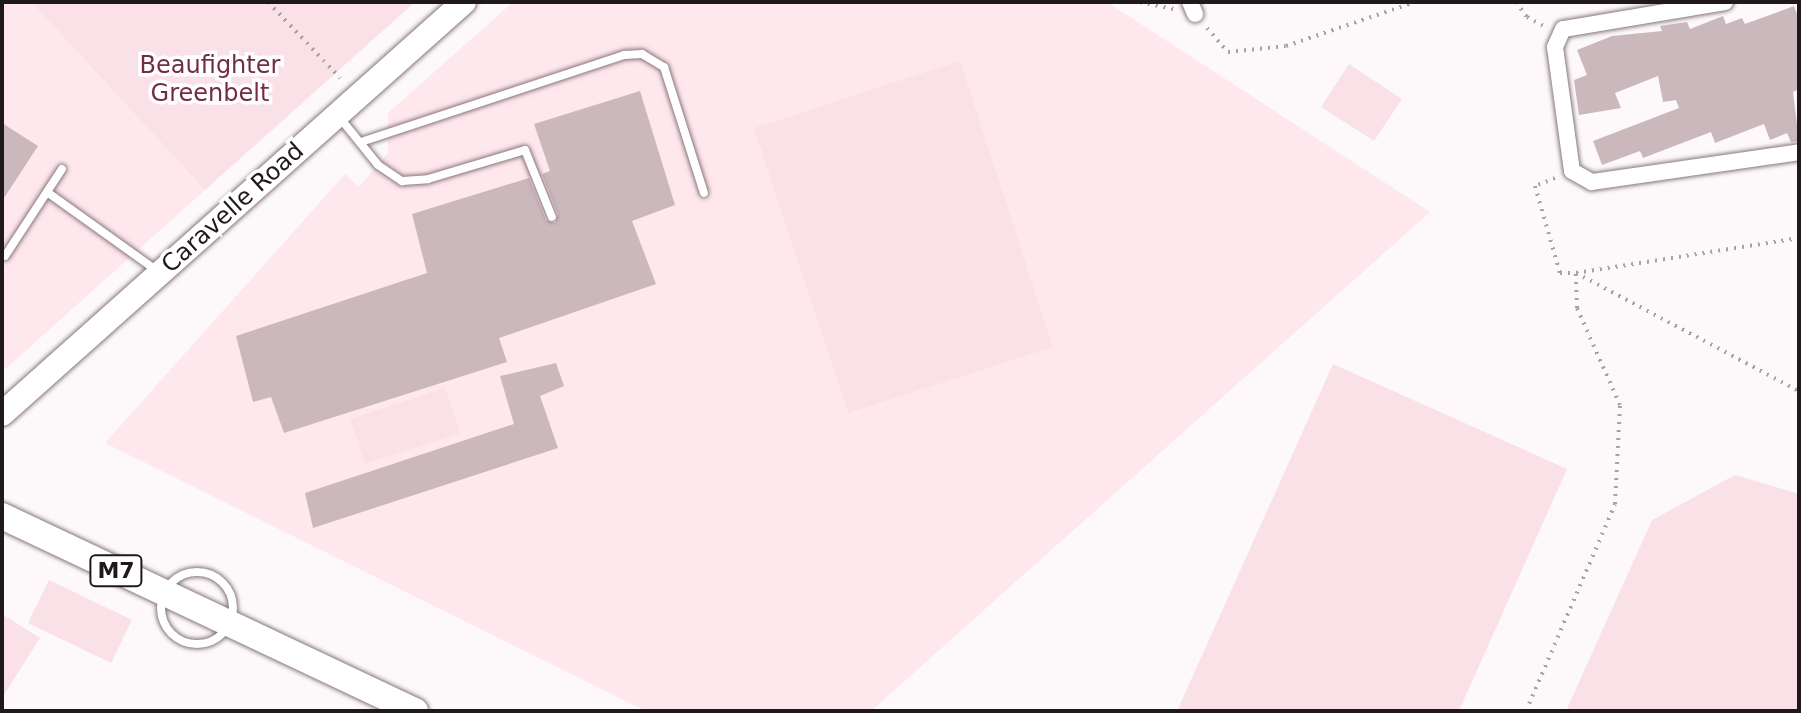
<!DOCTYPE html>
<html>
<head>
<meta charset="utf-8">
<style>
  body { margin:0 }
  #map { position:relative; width:1801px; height:713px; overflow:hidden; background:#fdf9fa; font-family:"DejaVu Sans",sans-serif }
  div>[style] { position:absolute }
  .built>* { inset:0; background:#fee7ed }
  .green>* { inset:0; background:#fae1e7 }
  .building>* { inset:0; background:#cbb8bd }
  .path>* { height:4px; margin-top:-2px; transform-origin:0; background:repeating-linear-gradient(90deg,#a7a2a3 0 2px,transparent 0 8px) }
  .roads { filter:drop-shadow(0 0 2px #88777b) drop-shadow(0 0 2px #88777b) }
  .lane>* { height:8px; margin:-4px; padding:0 4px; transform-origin:4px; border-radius:4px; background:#fff }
  .lane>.ring { margin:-4px; padding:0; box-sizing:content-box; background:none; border:8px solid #fff; border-radius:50% }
  .street>* { height:16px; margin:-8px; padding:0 8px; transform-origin:8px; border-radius:8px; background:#fff }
  .secondary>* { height:24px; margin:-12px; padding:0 12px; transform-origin:12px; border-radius:12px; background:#fff }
  .primary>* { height:26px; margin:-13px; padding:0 13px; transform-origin:13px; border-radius:13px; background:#fff }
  span { translate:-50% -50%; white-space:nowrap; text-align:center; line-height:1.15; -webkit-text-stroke:7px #fff; paint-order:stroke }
  .shield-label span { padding:2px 6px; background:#fff; border:2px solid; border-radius:6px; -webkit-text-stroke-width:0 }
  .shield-label { font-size:22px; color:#20191b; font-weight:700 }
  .park-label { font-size:24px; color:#732c46 }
  .street-label { font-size:24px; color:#20191b }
  .frame { position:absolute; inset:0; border:4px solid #20191b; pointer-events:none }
</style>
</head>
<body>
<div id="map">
  <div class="built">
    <i style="clip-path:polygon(2px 2px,31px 2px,205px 190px,2px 372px)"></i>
    <i style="clip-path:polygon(513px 2px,1107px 2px,1430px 212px,871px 711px,646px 711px,105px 443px,345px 174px,359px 187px,388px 153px,388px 113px)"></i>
  </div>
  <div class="green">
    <i style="clip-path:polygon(31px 2px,415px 2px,205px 190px)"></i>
    <i style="clip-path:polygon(960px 61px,1053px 347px,848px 413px,754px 128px)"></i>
    <i style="clip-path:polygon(1349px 64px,1402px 99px,1374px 141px,1321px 107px)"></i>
    <i style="clip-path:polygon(1333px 364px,1567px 469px,1459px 711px,1177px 711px)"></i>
    <i style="clip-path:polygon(445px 388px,460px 433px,365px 464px,350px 419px)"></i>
    <i style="clip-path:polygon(1735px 475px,1799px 494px,1799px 711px,1566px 711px,1652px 520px)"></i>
    <i style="clip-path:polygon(49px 580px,132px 620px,111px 663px,28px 623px)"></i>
    <i style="clip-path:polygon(2px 614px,40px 638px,2px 698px)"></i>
  </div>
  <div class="building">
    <i style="clip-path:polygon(1794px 6px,1799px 19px,1799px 89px,1793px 92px,1799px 141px,1791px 142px,1787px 133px,1770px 140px,1764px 124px,1715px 143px,1711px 132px,1643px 158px,1640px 151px,1602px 165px,1593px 141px,1679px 108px,1676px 100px,1663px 102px,1658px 76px,1615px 93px,1621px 108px,1579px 115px,1574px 80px,1587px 75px,1577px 50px,1612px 36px,1662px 31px,1660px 26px,1687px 22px,1690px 29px,1723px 16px,1726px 24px,1742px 18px,1745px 24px)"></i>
    <i style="clip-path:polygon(640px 91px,675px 205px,632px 221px,656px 284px,499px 338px,507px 362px,284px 433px,271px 397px,253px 402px,236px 336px,427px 273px,412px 214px,529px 178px,546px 220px,555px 223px,558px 214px,542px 174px,550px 171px,534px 124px)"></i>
    <i style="clip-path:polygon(2px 123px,38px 146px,2px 201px)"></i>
    <i style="clip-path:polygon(556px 363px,564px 386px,540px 396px,558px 448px,313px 528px,305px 493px,514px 424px,500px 376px)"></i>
  </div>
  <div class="path">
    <i style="left:268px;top:2px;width:105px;rotate:46.5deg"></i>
    <i style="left:423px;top:2px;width:1px"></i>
    <i style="left:1140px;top:2px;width:34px;rotate:12deg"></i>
    <i style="left:1516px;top:2px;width:19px;rotate:54deg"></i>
    <i style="left:1527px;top:17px;width:19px;rotate:28deg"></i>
    <i style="left:1207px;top:28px;width:32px;rotate:49deg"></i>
    <i style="left:1228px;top:52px;width:58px;rotate:-5.9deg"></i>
    <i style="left:1286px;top:46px;width:136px;rotate:-18.8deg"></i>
    <i style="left:1555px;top:178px;width:22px;rotate:158deg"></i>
    <i style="left:1535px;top:186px;width:91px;rotate:74deg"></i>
    <i style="left:1560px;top:273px;width:16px"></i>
    <i style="left:1576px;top:273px;width:252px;rotate:27.9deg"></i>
    <i style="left:1526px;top:711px;width:225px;rotate:-66.7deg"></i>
    <i style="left:1615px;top:504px;width:99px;rotate:-87.1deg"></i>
    <i style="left:1620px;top:405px;width:106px;rotate:-113.9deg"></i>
    <i style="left:1577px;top:308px;width:35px;rotate:-92deg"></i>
    <i style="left:1576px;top:273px;width:226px;rotate:-8.9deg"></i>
  </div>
  <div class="roads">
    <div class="lane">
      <i style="left:340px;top:118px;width:60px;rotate:51deg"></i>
      <i style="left:378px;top:165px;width:29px;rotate:34deg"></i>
      <i style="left:402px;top:181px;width:26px;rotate:-4deg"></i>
      <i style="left:428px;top:179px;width:101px;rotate:-16.6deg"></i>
      <i style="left:525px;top:150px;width:72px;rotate:68.1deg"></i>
      <i style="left:364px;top:141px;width:274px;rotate:-18.3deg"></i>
      <i style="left:624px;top:55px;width:18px;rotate:-3deg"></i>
      <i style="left:642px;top:54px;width:26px;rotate:31deg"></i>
      <i style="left:664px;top:67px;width:132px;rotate:72.4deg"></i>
      <i style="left:47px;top:192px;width:134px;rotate:35.6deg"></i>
      <i style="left:5px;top:256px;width:104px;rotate:-56.8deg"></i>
      <i class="ring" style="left:161px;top:572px;width:64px;height:64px"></i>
    </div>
    <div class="street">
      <i style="left:1190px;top:2px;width:13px;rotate:67deg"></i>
      <i style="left:1725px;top:2px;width:164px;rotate:170.5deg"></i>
      <i style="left:1563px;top:29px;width:20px;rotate:114deg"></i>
      <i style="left:1555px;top:47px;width:125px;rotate:82.2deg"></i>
      <i style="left:1572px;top:171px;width:23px;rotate:29deg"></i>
      <i style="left:1592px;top:182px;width:209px;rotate:-8.2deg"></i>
    </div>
    <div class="secondary">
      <i style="left:2px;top:414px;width:619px;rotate:-41.73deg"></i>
    </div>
    <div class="primary">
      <i style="left:2px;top:516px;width:457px;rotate:25.3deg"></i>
    </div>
  </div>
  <div class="shield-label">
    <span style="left:116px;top:571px">M7</span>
  </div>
  <div class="park-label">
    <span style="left:210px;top:80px">Beaufighter<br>Greenbelt</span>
  </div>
  <div class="street-label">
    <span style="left:233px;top:208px;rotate:-42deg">Caravelle Road</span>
  </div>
  <div class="frame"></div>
</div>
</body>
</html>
